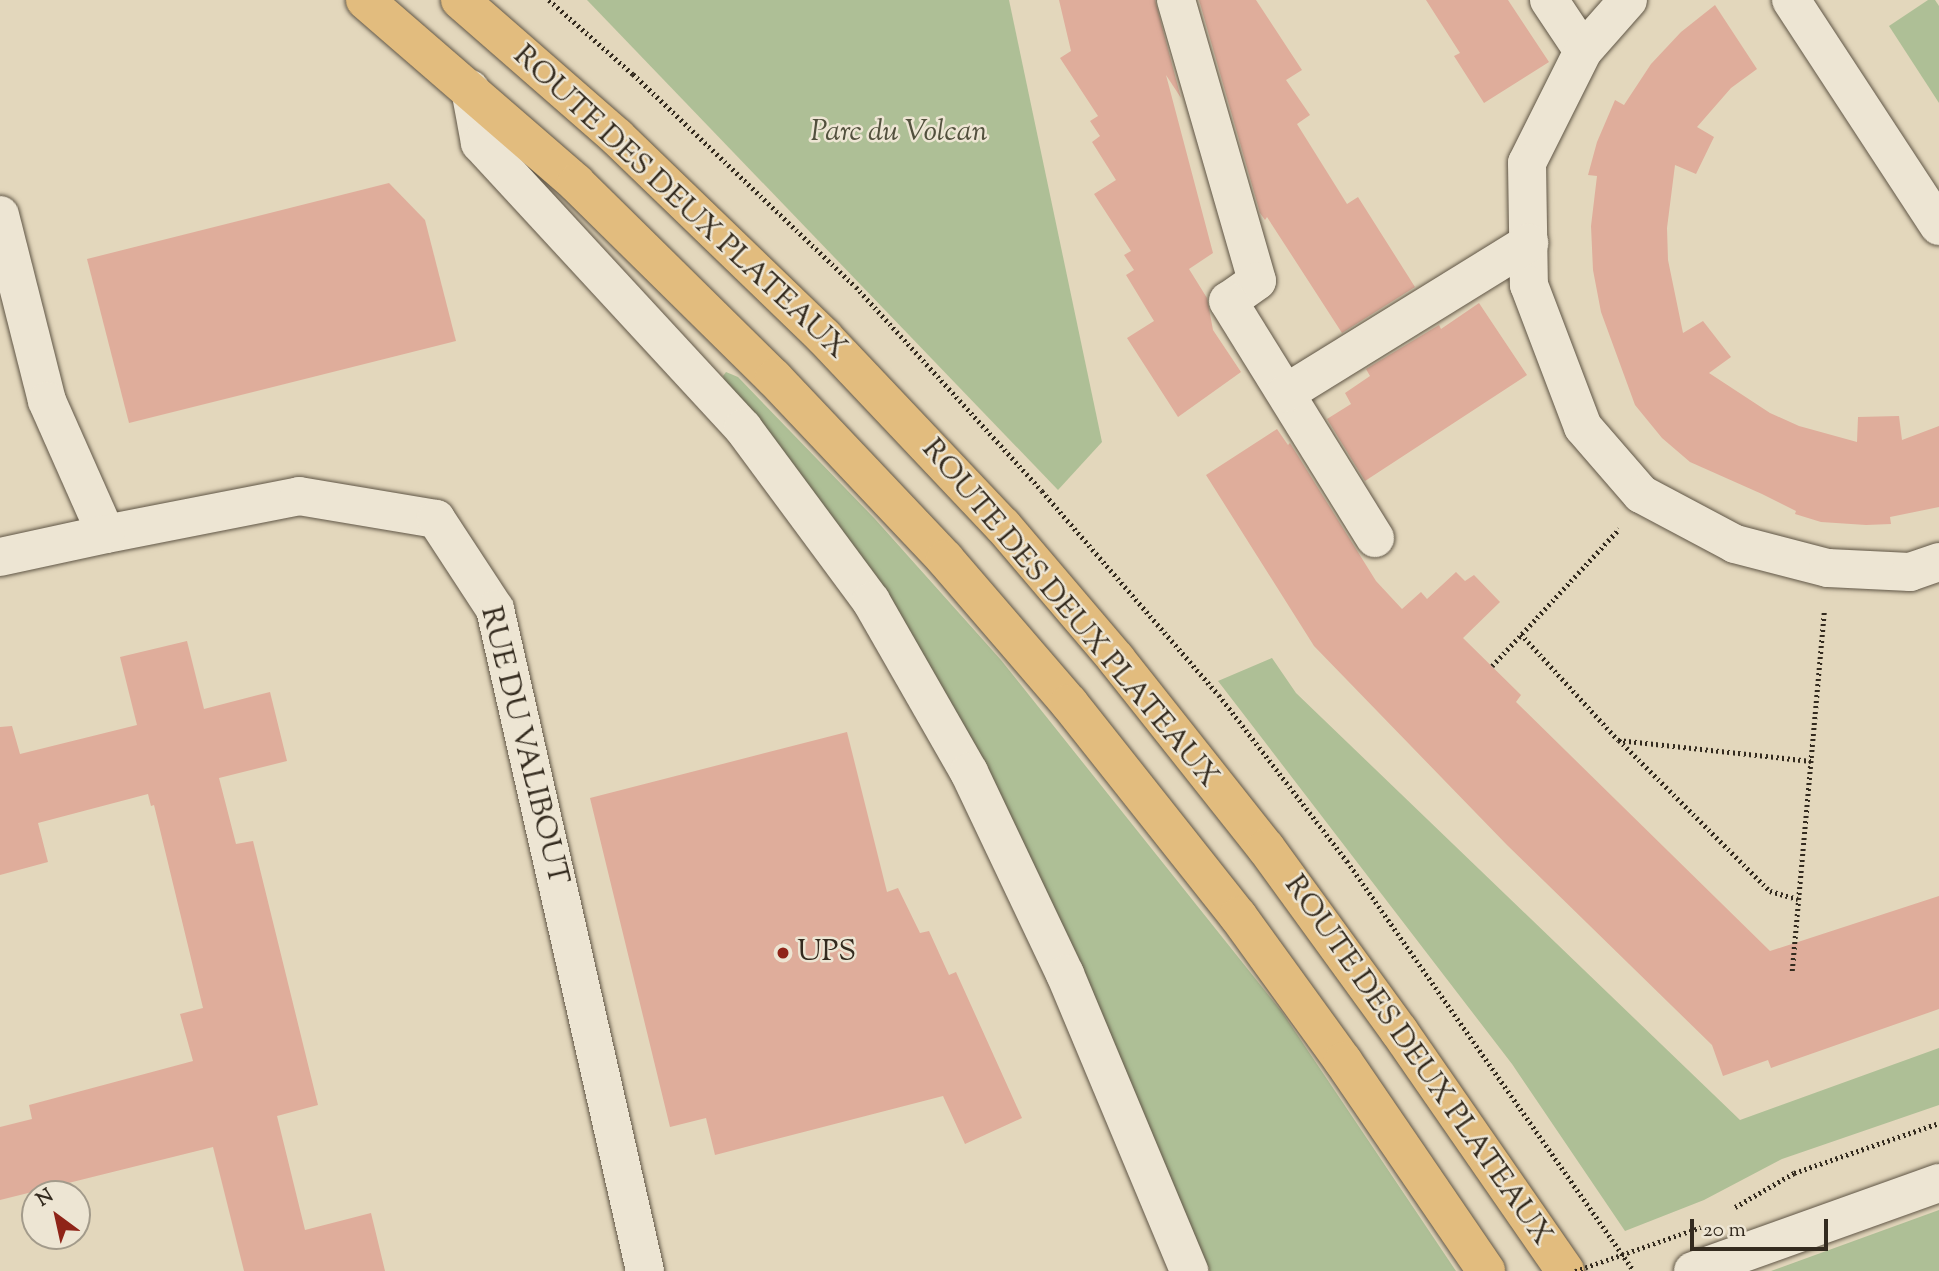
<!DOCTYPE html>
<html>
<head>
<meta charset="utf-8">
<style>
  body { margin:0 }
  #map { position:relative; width:1939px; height:1271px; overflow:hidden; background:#e3d7bc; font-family:"Sorts Mill Goudy",serif }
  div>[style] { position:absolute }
  .green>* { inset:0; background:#aebf96 }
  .building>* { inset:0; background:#dfad9b }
  .path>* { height:4.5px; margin-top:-2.25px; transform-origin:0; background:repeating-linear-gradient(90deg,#342b1f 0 2px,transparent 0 5.5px) }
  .roads { filter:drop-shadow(0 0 2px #605646) drop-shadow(0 0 2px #605646) }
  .street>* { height:38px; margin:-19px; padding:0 19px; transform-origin:19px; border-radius:19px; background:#ede5d3 }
  .primary>* { height:38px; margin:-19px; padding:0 19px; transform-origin:19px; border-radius:19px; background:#e2bc7e }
  .path-bridge>* { height:4.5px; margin-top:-2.25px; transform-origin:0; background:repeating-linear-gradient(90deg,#342b1f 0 2px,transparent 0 5.5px) }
  .dots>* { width:19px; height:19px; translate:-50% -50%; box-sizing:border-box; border:4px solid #ede5d3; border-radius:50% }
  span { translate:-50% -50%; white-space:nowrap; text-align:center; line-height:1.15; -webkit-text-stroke:5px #ede5d3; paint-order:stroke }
  .park-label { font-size:30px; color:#52503d; font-style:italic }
  .street-label { font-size:30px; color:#342b1f }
  .poi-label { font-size:30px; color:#342b1f }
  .left { translate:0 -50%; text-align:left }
  .north { position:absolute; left:21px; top:1180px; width:70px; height:70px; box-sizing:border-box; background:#ede5d3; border:2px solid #a39b8b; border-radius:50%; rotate:327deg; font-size:19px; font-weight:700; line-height:28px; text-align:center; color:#342b1f }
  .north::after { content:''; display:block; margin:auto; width:24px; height:32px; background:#8f2418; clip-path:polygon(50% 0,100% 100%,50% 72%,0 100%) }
  .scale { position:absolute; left:1690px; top:1219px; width:138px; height:32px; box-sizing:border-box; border:4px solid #342b1f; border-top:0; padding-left:9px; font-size:21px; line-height:24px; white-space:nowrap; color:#342b1f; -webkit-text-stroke:5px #ede5d3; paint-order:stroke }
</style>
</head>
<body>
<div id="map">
  <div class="green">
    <i style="clip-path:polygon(587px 0,1009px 0,1102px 442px,1058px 490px)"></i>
    <i style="clip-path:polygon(1928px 0,1935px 0,1939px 6px,1939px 103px,1889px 26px)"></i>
    <i style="clip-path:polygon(726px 372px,738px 377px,875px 519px,1001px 660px,1282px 1012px,1456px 1271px,1210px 1271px,1050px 906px,725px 382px,723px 376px)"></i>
    <i style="clip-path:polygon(1272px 658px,1296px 693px,1740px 1120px,1939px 1048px,1939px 1105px,1782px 1159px,1704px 1200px,1625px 1231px,1512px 1064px,1218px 681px)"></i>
    <i style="clip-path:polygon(1939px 1210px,1939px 1271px,1771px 1271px)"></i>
  </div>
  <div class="building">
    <i style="clip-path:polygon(1059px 0,1155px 0,1181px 98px,1166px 75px,1213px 253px,1189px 269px,1207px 298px,1213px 330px,1241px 372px,1178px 417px,1127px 338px,1154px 321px,1126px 275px,1134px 270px,1124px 255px,1131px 251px,1094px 194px,1116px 180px,1092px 142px,1100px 136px,1090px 121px,1098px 116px,1060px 58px,1071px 51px)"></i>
    <i style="clip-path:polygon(1199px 0,1256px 0,1302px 70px,1286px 80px,1310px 115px,1297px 124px,1347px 204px,1358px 197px,1415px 287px,1342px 333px,1267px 217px,1265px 220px,1260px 213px)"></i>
    <i style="clip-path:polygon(1426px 0,1508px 0,1549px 62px,1484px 103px,1454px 56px,1460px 53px)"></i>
    <i style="clip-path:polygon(1715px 5px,1757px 69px,1731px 88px,1697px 127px,1714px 137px,1696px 174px,1675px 165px,1667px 228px,1668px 260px,1683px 333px,1703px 321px,1731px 357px,1709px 373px,1770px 413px,1799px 426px,1857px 442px,1858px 417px,1899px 416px,1902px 440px,1939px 426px,1939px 507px,1890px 517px,1891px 524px,1866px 525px,1821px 522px,1795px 514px,1796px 511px,1762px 494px,1690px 462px,1662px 438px,1635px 405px,1601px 312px,1593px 270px,1591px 226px,1597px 176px,1588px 175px,1597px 142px,1615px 100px,1624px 105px,1651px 64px,1681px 32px)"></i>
    <i style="clip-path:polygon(389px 183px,425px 220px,456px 341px,129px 423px,87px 259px)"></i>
    <i style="clip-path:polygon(1479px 303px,1527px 375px,1365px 481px,1327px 419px,1351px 404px,1345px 393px,1370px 376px,1366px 369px,1439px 325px,1441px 329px)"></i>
    <i style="clip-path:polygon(1277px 429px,1288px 445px,1290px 443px,1376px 581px,1402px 609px,1421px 592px,1427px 599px,1456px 572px,1465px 581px,1474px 575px,1500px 602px,1463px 638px,1521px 695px,1516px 702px,1770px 951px,1939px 896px,1939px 1009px,1771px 1068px,1768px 1060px,1723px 1076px,1712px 1045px,1507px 845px,1314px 646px,1206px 475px)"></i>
    <i style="clip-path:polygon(187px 641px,204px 709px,270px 692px,287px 761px,219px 778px,236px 844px,253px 841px,318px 1105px,277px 1116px,305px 1230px,371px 1213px,385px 1271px,244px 1271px,213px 1147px,0 1200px,0 1127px,32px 1119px,29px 1105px,193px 1061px,180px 1014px,203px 1008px,154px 805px,151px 806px,148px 794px,38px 823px,48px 862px,0 875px,0 727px,12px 726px,20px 754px,137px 725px,120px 657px)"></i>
    <i style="clip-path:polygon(847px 732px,887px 892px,898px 888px,920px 933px,929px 931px,949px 975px,956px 972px,1022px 1118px,965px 1144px,943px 1096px,715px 1155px,706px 1118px,670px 1127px,590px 798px)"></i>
  </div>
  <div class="path">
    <i style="left:549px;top:0;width:112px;rotate:41.4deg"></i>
    <i style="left:633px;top:74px;width:308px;rotate:43.7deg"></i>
    <i style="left:856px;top:287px;width:276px;rotate:47.6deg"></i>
    <i style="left:1042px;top:491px;width:270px;rotate:49.1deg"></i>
    <i style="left:1219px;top:695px;width:210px;rotate:52.4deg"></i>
    <i style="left:1347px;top:861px;width:500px;rotate:55.01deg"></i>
    <i style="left:1521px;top:634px;width:144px;rotate:47.5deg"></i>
    <i style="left:1618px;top:740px;width:194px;rotate:6.2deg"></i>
    <i style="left:1492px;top:666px;width:187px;rotate:-47.2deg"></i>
    <i style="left:1619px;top:740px;width:214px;rotate:45deg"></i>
    <i style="left:1770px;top:891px;width:29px;rotate:16deg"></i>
    <i style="left:1792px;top:971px;width:362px;rotate:-84.9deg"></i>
    <i style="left:1735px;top:1207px;width:68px;rotate:-30deg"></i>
    <i style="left:1794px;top:1173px;width:153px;rotate:-19deg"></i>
  </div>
  <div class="roads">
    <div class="street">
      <i style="left:1176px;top:0;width:292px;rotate:73.9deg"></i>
      <i style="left:1257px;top:281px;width:35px;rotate:145deg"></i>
      <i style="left:1228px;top:301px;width:279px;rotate:58.2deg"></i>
      <i style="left:1549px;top:0;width:61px;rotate:56.3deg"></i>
      <i style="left:1628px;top:0;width:68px;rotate:131.4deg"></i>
      <i style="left:1583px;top:51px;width:125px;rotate:116.6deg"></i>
      <i style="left:1527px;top:163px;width:122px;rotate:89.1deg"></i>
      <i style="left:1529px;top:285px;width:152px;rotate:69.2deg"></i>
      <i style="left:1583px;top:427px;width:89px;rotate:49.1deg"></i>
      <i style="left:1641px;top:494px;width:106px;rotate:28deg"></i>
      <i style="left:1735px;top:544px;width:96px;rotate:14.5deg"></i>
      <i style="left:1828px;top:568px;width:82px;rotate:2.8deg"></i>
      <i style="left:1910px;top:572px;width:31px;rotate:-19deg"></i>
      <i style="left:1791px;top:0;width:270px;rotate:56.8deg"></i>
      <i style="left:470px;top:89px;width:55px;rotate:79.5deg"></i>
      <i style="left:480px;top:143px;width:388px;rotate:47.3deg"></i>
      <i style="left:743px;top:428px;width:215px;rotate:53.5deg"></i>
      <i style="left:871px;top:601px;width:197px;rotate:60.2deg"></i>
      <i style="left:969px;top:772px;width:224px;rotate:64.6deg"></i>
      <i style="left:1065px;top:974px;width:322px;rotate:67.3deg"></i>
      <i style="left:0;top:215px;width:192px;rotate:75.8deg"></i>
      <i style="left:47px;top:401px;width:145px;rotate:66.1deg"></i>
      <i style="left:106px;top:534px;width:197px;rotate:-11.1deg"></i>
      <i style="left:299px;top:496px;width:139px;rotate:9.5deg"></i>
      <i style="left:436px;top:519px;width:108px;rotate:56.8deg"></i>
      <i style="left:495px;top:609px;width:679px;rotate:77.23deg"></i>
      <i style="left:1286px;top:393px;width:286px;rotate:-31.7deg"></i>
      <i style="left:0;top:557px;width:108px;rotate:-12.2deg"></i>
      <i style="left:1693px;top:1271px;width:261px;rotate:-19.7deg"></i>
    </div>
    <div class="primary">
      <i style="left:365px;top:0;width:279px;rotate:40.9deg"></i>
      <i style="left:576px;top:183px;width:278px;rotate:44.6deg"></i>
      <i style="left:774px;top:378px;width:249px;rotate:46.6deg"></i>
      <i style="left:945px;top:559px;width:190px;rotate:49.3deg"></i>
      <i style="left:1069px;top:703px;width:272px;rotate:51.6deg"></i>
      <i style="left:1238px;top:916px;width:179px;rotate:54.1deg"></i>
      <i style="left:1343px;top:1061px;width:254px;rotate:55.7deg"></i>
      <i style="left:460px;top:0;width:208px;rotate:41.1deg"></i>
      <i style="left:617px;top:137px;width:288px;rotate:44deg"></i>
      <i style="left:824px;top:337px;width:260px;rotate:46.6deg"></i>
      <i style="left:1003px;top:526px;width:175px;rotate:49.6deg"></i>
      <i style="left:1116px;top:659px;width:241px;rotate:51.6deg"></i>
      <i style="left:1266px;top:848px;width:226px;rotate:54deg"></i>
      <i style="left:1399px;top:1031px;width:292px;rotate:55.3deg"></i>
    </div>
  </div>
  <div class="path-bridge">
    <i style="left:1575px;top:1271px;width:133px;rotate:-19.2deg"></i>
  </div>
  <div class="dots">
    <i style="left:783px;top:953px;background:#8f2418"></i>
  </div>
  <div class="park-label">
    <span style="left:899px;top:133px">Parc du Volcan</span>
  </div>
  <div class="street-label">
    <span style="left:679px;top:203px;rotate:43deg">ROUTE DES DEUX PLATEAUX</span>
    <span style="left:1069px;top:614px;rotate:50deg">ROUTE DES DEUX PLATEAUX</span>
    <span style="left:523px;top:746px;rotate:76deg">RUE DU VALIBOUT</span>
    <span style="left:1417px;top:1061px;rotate:55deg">ROUTE DES DEUX PLATEAUX</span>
  </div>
  <div class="poi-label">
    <span class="left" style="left:797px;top:953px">UPS</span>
  </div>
  <div class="north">N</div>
  <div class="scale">20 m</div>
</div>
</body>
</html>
